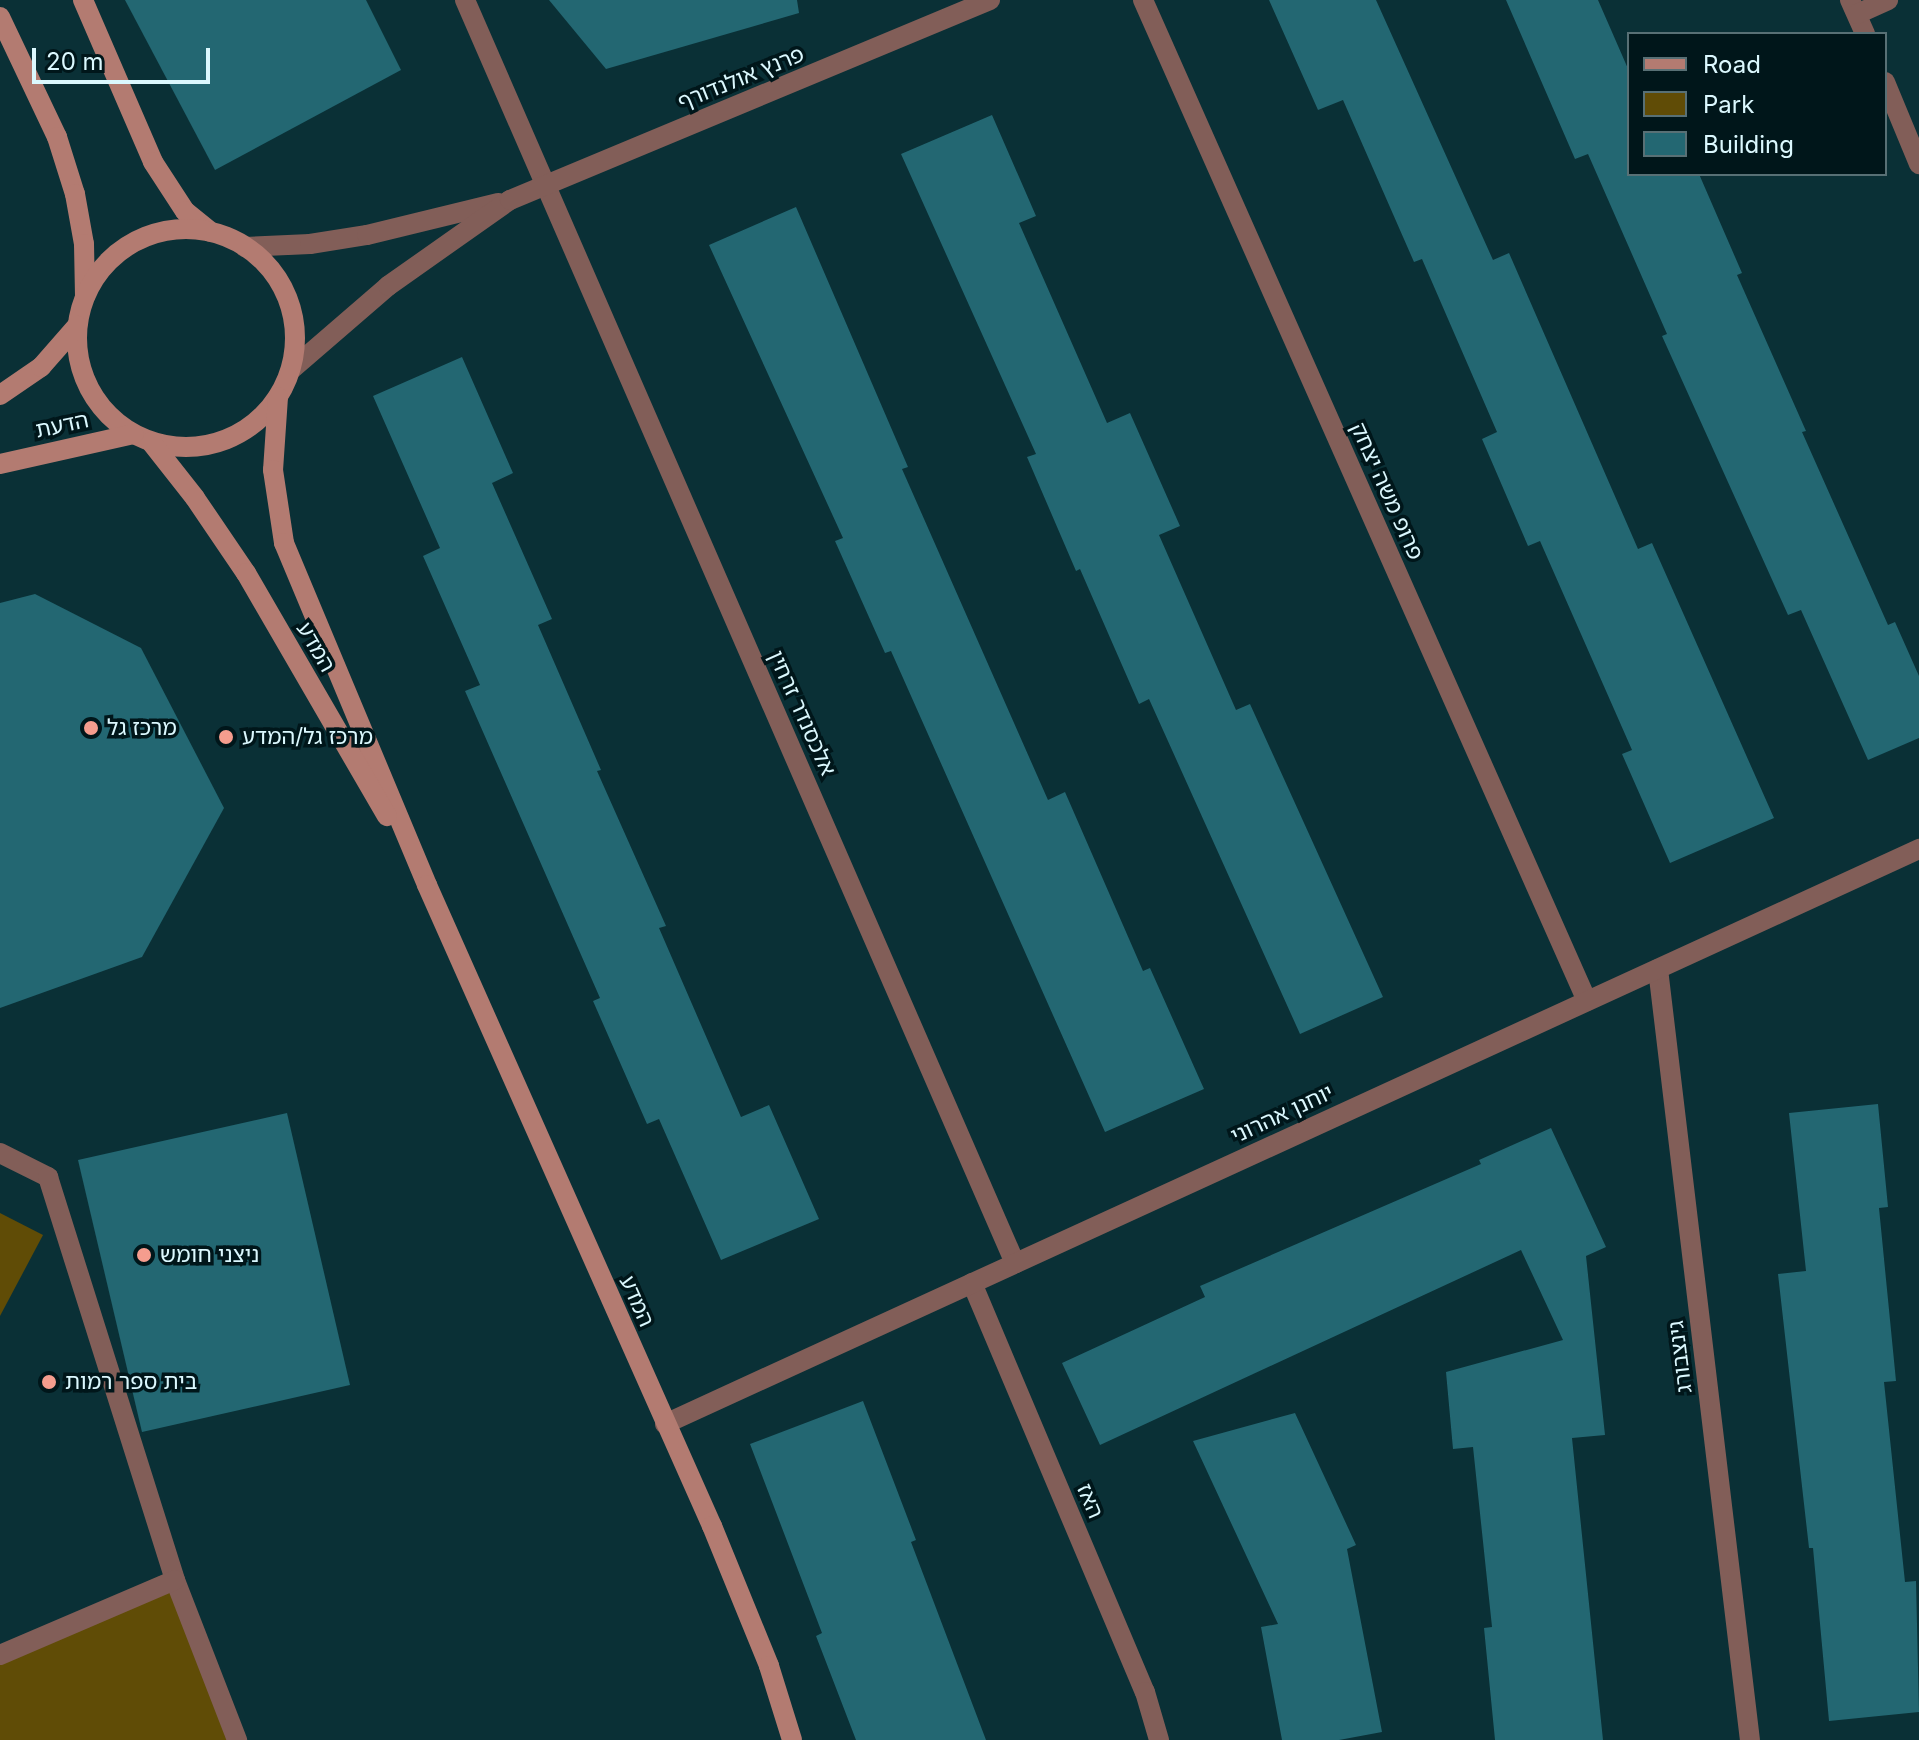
<!DOCTYPE html>
<html>
<head>
<meta charset="utf-8">
<style>
  body { margin:0 }
  #map { position:relative; width:1919px; height:1740px; overflow:hidden; background:#0a3036; font-family:Inter,"Noto Sans Hebrew",sans-serif }
  div>[style] { position:absolute }
  .green>* { inset:0; background:#604c06 }
  .building>* { inset:0; background:#236772 }
  .street>* { height:20px; margin:-10px; padding:0 10px; transform-origin:10px; border-radius:10px; background:#825e58 }
  .secondary>* { height:20px; margin:-10px; padding:0 10px; transform-origin:10px; border-radius:10px; background:#b37b71 }
  .secondary>.ring { margin:-10px; padding:0; box-sizing:content-box; background:none; border:20px solid #b37b71; border-radius:50% }
  .dots>* { width:22px; height:22px; translate:-50% -50%; box-sizing:border-box; border:4px solid #00161a; border-radius:50% }
  span { translate:-50% -50%; white-space:nowrap; text-align:center; line-height:1.15; -webkit-text-stroke:7px #00161a; paint-order:stroke }
  .street-label { font-size:22px; color:#dbf8fe }
  .poi-label { font-size:22px; color:#dbf8fe }
  .left { translate:0 -50%; text-align:left }
  .legend { position:absolute; left:1627px; top:32px; width:260px; height:144px; box-sizing:border-box; background:#00161a; border:2px solid #587075; margin:0; padding:10px 14px; list-style:none; font-size:24px; color:#dbf8fe }
  .legend li { display:flex; align-items:center; gap:16px; height:40px }
  .legend b { width:40px; border:2px solid #587075 }
  .scale { position:absolute; left:32px; top:48px; width:178px; height:36px; box-sizing:border-box; border:4px solid #dbf8fe; border-top:0; padding-left:10px; font-size:24px; line-height:28px; white-space:nowrap; color:#dbf8fe; -webkit-text-stroke:6px #00161a; paint-order:stroke }
</style>
</head>
<body>
<div id="map">
  <div class="green">
    <i style="clip-path:polygon(0 1213px,43px 1235px,0 1316px)"></i>
    <i style="clip-path:polygon(167px 1573px,235px 1740px,0 1740px,0 1646px)"></i>
  </div>
  <div class="building">
    <i style="clip-path:polygon(125px 0,366px 0,401px 70px,215px 170px)"></i>
    <i style="clip-path:polygon(549px 0,797px 0,799px 13px,606px 69px)"></i>
    <i style="clip-path:polygon(1269px 0,1376px 0,1493px 260px,1509px 253px,1638px 549px,1652px 543px,1774px 818px,1670px 863px,1622px 754px,1632px 750px,1540px 541px,1528px 546px,1482px 439px,1497px 432px,1422px 259px,1414px 262px,1343px 100px,1318px 110px)"></i>
    <i style="clip-path:polygon(1506px 0,1598px 0,1629px 71px,1629px 174px,1699px 174px,1742px 273px,1737px 275px,1806px 431px,1802px 432px,1888px 625px,1895px 622px,1919px 676px,1919px 738px,1868px 760px,1801px 610px,1788px 615px,1662px 336px,1667px 334px,1588px 154px,1575px 159px)"></i>
    <i style="clip-path:polygon(992px 115px,1036px 216px,1019px 223px,1107px 423px,1130px 413px,1180px 526px,1159px 535px,1236px 710px,1250px 704px,1383px 997px,1300px 1034px,1149px 699px,1139px 704px,1080px 569px,1076px 571px,1027px 457px,1036px 454px,901px 154px)"></i>
    <i style="clip-path:polygon(796px 207px,908px 467px,902px 469px,1048px 800px,1065px 792px,1143px 971px,1150px 968px,1204px 1089px,1105px 1132px,891px 651px,885px 653px,835px 541px,843px 538px,709px 245px)"></i>
    <i style="clip-path:polygon(462px 357px,513px 473px,492px 483px,552px 619px,538px 625px,601px 770px,597px 771px,666px 926px,659px 928px,741px 1117px,769px 1105px,819px 1219px,721px 1260px,659px 1119px,647px 1124px,593px 1001px,600px 998px,465px 691px,480px 685px,423px 556px,440px 548px,373px 396px)"></i>
    <i style="clip-path:polygon(35px 594px,141px 648px,224px 808px,142px 957px,0 1008px,0 603px)"></i>
    <i style="clip-path:polygon(1878px 1104px,1888px 1207px,1879px 1208px,1896px 1381px,1884px 1382px,1905px 1582px,1916px 1581px,1919px 1712px,1829px 1721px,1813px 1548px,1809px 1548px,1778px 1274px,1806px 1271px,1789px 1113px)"></i>
    <i style="clip-path:polygon(287px 1113px,350px 1385px,142px 1432px,78px 1160px)"></i>
    <i style="clip-path:polygon(1551px 1128px,1606px 1247px,1586px 1256px,1605px 1435px,1572px 1438px,1603px 1740px,1495px 1740px,1484px 1628px,1492px 1627px,1473px 1447px,1453px 1449px,1446px 1372px,1563px 1340px,1521px 1250px,1100px 1445px,1062px 1363px,1205px 1297px,1200px 1286px,1481px 1164px,1479px 1160px)"></i>
    <i style="clip-path:polygon(863px 1401px,916px 1540px,911px 1542px,986px 1740px,856px 1740px,816px 1636px,822px 1633px,750px 1444px)"></i>
    <i style="clip-path:polygon(1295px 1413px,1356px 1545px,1347px 1549px,1382px 1732px,1339px 1740px,1282px 1740px,1261px 1627px,1278px 1624px,1193px 1441px)"></i>
  </div>
  <div class="street">
    <i style="left:465px;top:0;width:1378px;rotate:66.47deg"></i>
    <i style="left:1143px;top:0;width:1095px;rotate:66.08deg"></i>
    <i style="left:1850px;top:0;width:37px;rotate:66deg"></i>
    <i style="left:1857px;top:14px;width:34px;rotate:-24deg"></i>
    <i style="left:1885px;top:82px;width:89px;rotate:67.5deg"></i>
    <i style="left:245px;top:247px;width:65px;rotate:-2.6deg"></i>
    <i style="left:310px;top:244px;width:58px;rotate:-9deg"></i>
    <i style="left:367px;top:235px;width:135px;rotate:-13.7deg"></i>
    <i style="left:292px;top:369px;width:127px;rotate:-40.8deg"></i>
    <i style="left:388px;top:286px;width:149px;rotate:-35.2deg"></i>
    <i style="left:510px;top:200px;width:520px;rotate:-22.62deg"></i>
    <i style="left:1658px;top:969px;width:776px;rotate:83.2deg"></i>
    <i style="left:0;top:1153px;width:54px;rotate:26.6deg"></i>
    <i style="left:48px;top:1177px;width:423px;rotate:72.5deg"></i>
    <i style="left:175px;top:1580px;width:172px;rotate:68.8deg"></i>
    <i style="left:972px;top:1283px;width:444px;rotate:67.1deg"></i>
    <i style="left:1145px;top:1692px;width:50px;rotate:73.7deg"></i>
    <i style="left:665px;top:1424px;width:1380px;rotate:-24.63deg"></i>
    <i style="left:0;top:1655px;width:190px;rotate:-23.2deg"></i>
  </div>
  <div class="secondary">
    <i style="left:83px;top:0;width:176px;rotate:66.6deg"></i>
    <i style="left:153px;top:162px;width:59px;rotate:56.9deg"></i>
    <i style="left:185px;top:211px;width:33px;rotate:39deg"></i>
    <i style="left:0;top:17px;width:133px;rotate:64.6deg"></i>
    <i style="left:57px;top:137px;width:60px;rotate:72.5deg"></i>
    <i style="left:75px;top:194px;width:51px;rotate:79.8deg"></i>
    <i style="left:84px;top:244px;width:52px;rotate:88.9deg"></i>
    <i class="ring" style="left:77px;top:229px;width:198px;height:198px"></i>
    <i style="left:0;top:395px;width:50px;rotate:-34.3deg"></i>
    <i style="left:41px;top:367px;width:55px;rotate:-48.7deg"></i>
    <i style="left:278px;top:397px;width:73px;rotate:93.9deg"></i>
    <i style="left:273px;top:470px;width:74px;rotate:81.4deg"></i>
    <i style="left:284px;top:543px;width:371px;rotate:67.3deg"></i>
    <i style="left:427px;top:885px;width:702px;rotate:66.03deg"></i>
    <i style="left:712px;top:1526px;width:151px;rotate:67.8deg"></i>
    <i style="left:769px;top:1666px;width:77px;rotate:72.7deg"></i>
    <i style="left:151px;top:442px;width:71px;rotate:51.8deg"></i>
    <i style="left:195px;top:498px;width:91px;rotate:55.8deg"></i>
    <i style="left:246px;top:573px;width:281px;rotate:59.9deg"></i>
    <i style="left:0;top:464px;width:137px;rotate:-12.6deg"></i>
  </div>
  <div class="dots">
    <i style="left:91px;top:728px;background:#f59d8e"></i>
    <i style="left:226px;top:737px;background:#f59d8e"></i>
    <i style="left:144px;top:1255px;background:#f59d8e"></i>
    <i style="left:49px;top:1382px;background:#f59d8e"></i>
  </div>
  <div class="street-label">
    <span style="left:741px;top:78px;rotate:-22deg">פרנץ אולנדורף</span>
    <span style="left:62px;top:425px;rotate:-12deg">הדעת</span>
    <span style="left:1387px;top:491px;rotate:66deg">פרופ משה יצחק</span>
    <span style="left:316px;top:647px;rotate:60deg">המדע</span>
    <span style="left:802px;top:713px;rotate:66deg">אלכסנדר זרחין</span>
    <span style="left:1282px;top:1114px;rotate:-25deg">יוחנן אהרוני</span>
    <span style="left:637px;top:1301px;rotate:66deg">המדע</span>
    <span style="left:1680px;top:1357px;rotate:-97deg">גינצבורג</span>
    <span style="left:1090px;top:1501px;rotate:67deg">האז</span>
  </div>
  <div class="poi-label">
    <span class="left" style="left:107px;top:728px">מרכז גל</span>
    <span class="left" style="left:242px;top:737px">מרכז גל/המדע</span>
    <span class="left" style="left:160px;top:1255px">ניצני חומש</span>
    <span class="left" style="left:65px;top:1382px">בית ספר רמות</span>
  </div>
  <ul class="legend">
  <li><b style="height:10px;background:#b37b71"></b>Road</li>
  <li><b style="height:22px;background:#604c06"></b>Park</li>
  <li><b style="height:22px;background:#236772"></b>Building</li>
  </ul>
  <div class="scale">20 m</div>
</div>
</body>
</html>
